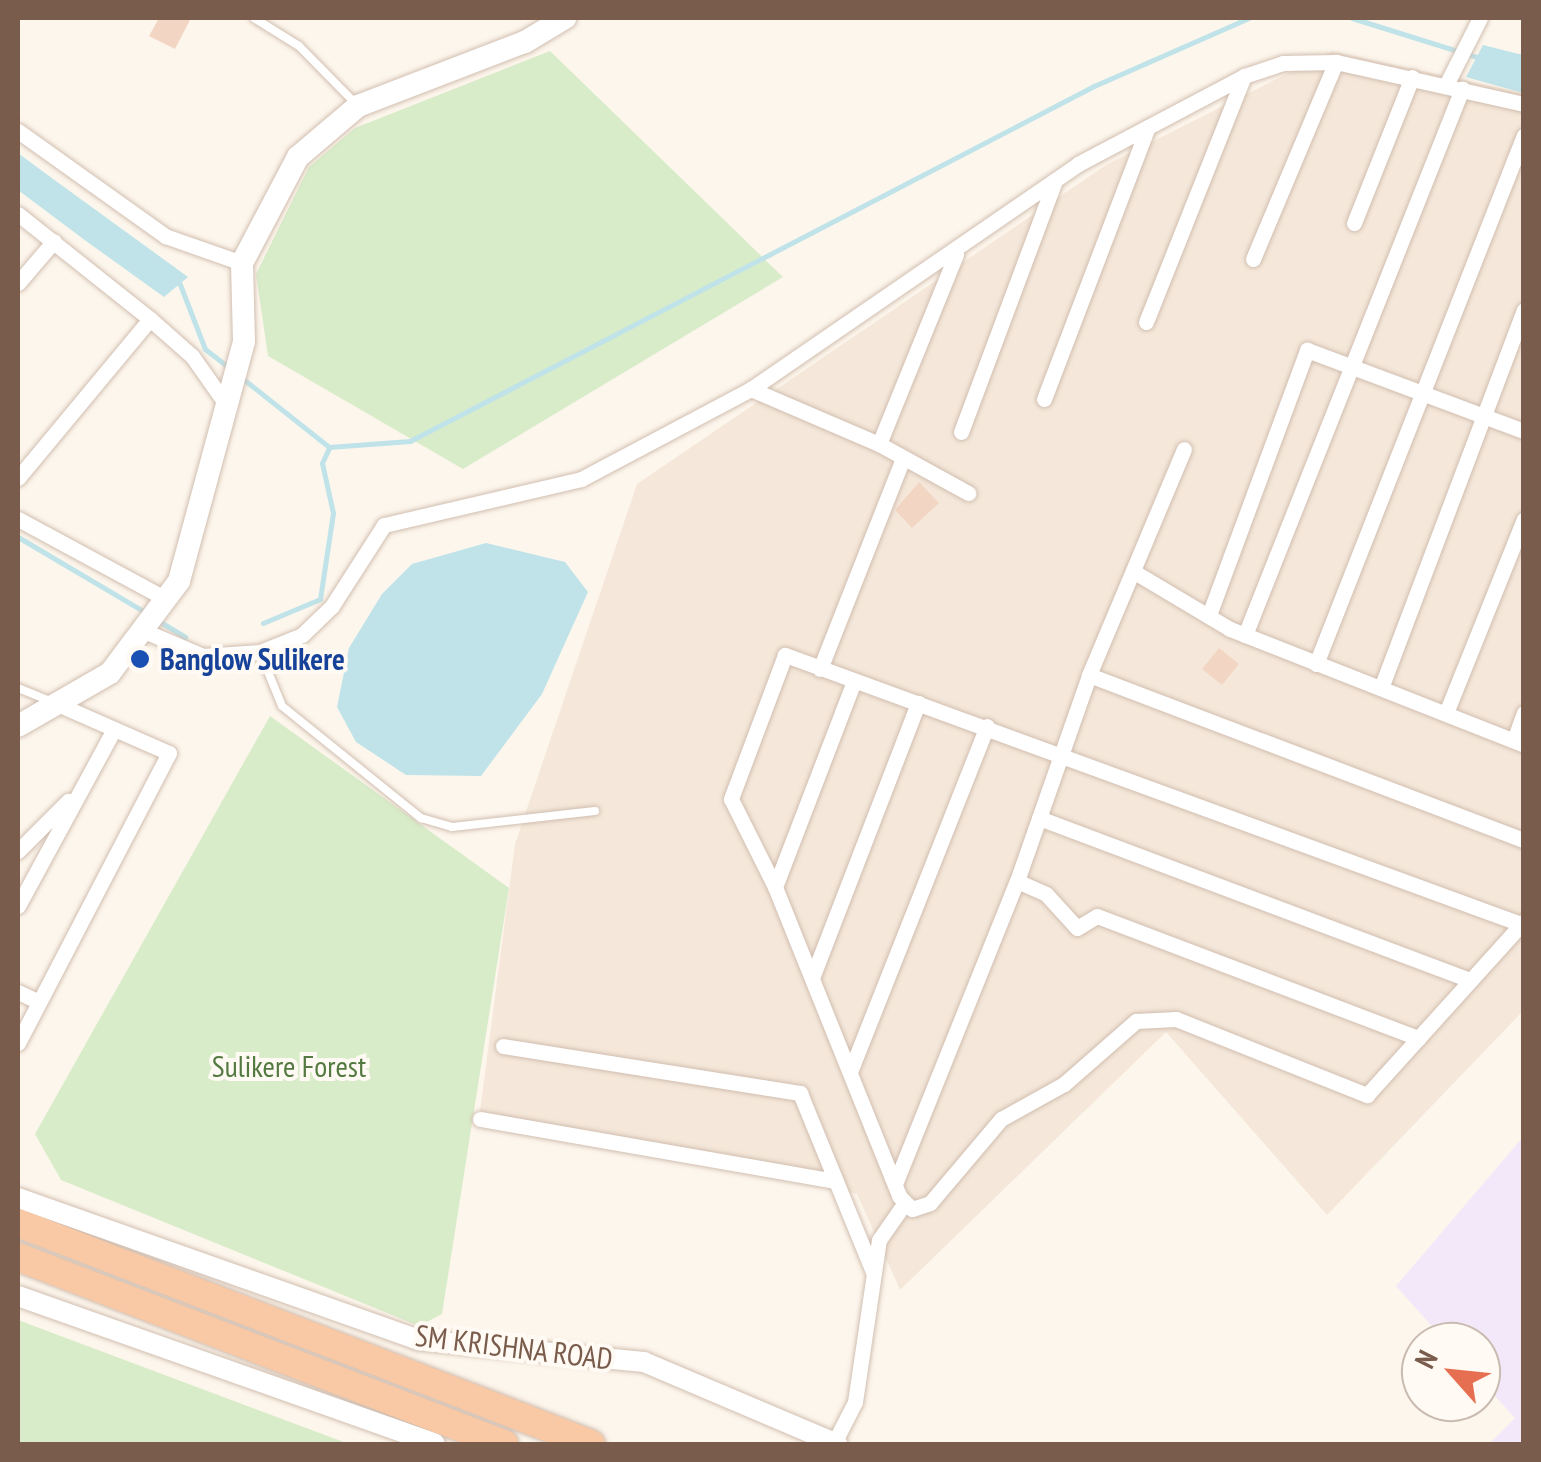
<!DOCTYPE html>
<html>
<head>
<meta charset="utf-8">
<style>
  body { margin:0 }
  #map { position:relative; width:1541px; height:1462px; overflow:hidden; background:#fdf6ec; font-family:"PT Sans Narrow",sans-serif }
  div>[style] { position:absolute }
  .residential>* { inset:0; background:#f5e8da }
  .education>* { inset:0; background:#f3e8fa }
  .green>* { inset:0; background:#d8ecc9 }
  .water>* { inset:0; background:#bfe3e8 }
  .stream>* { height:5px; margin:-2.5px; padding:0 2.5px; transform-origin:2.5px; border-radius:2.5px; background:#bfe3e8 }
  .building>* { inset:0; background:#f3d5c3 }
  .roads { filter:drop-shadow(0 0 2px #d1beb0) drop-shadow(0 0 2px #d1beb0) }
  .service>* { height:8px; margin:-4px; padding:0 4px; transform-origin:4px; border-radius:4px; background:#fff }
  .minor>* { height:15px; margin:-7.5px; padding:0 7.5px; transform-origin:7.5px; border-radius:7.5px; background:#fff }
  .tertiary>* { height:20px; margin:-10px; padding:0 10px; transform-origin:10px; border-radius:10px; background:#fff }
  .secondary>* { height:22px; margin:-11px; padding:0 11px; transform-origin:11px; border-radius:11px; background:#fff }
  .trunk>* { height:28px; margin:-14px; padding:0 14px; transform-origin:14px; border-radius:14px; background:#f9c8a4 }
  .dots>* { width:28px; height:28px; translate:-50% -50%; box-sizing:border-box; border:5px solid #fffaf3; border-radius:50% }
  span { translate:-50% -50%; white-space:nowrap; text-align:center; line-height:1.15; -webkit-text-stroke:8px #fffaf3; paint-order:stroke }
  .transit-label { font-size:30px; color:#164399; font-weight:700 }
  .left { translate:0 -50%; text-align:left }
  .park-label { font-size:30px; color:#537a41 }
  .street-label { font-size:30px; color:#7a5c4d }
  .frame { position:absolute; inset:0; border:20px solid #7a5c4d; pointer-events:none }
  .north { position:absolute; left:1401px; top:1322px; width:100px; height:100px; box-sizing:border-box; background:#fffaf3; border:2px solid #cabbb1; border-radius:50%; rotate:297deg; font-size:28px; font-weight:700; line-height:40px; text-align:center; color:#7a5c4d }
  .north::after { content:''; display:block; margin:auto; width:35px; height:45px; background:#e76f51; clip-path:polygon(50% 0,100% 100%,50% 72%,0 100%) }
</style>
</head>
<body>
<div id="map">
  <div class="residential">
    <i style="clip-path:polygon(1332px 51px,1523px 93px,1523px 1011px,1327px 1215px,1166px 1032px,900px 1290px,857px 1194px,480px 1111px,515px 844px,637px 484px,1106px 165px)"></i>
  </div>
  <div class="education">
    <i style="clip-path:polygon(1523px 1137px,1523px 1444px,1489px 1444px,1515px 1418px,1481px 1381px,1481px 1342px,1446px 1342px,1396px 1286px)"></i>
  </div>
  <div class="green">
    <i style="clip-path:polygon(550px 51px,783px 277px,463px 469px,268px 356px,256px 274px,309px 167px,355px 128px)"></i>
    <i style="clip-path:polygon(270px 716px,509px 888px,442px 1314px,419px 1326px,61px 1180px,35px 1134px)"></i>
    <i style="clip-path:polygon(18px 1320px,349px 1444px,18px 1444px)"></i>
  </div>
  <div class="water">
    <i style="clip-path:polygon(1483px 45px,1523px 55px,1523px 93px,1466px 77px)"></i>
    <i style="clip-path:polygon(18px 153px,49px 176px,188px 277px,164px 297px,86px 241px,18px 190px)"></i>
    <i style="clip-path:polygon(486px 543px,565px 562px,588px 592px,542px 694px,481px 776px,406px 775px,356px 742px,337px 707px,349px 648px,382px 594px,412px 564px)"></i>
  </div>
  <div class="stream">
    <i style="left:1352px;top:18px;width:137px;rotate:17.4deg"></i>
    <i style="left:179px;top:282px;width:72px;rotate:68.8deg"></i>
    <i style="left:205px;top:349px;width:31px;rotate:38deg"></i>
    <i style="left:242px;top:378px;width:111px;rotate:38.4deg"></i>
    <i style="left:329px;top:447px;width:81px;rotate:-4.2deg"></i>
    <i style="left:410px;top:441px;width:771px;rotate:-27.43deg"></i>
    <i style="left:1094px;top:86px;width:169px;rotate:-23.7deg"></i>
    <i style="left:18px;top:537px;width:151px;rotate:30.6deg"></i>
    <i style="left:157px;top:620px;width:33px;rotate:31deg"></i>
    <i style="left:263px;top:623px;width:62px;rotate:-22.8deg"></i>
    <i style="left:320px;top:599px;width:87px;rotate:-81.4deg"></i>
    <i style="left:333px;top:513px;width:51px;rotate:-102.4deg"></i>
    <i style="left:322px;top:463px;width:17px;rotate:-65deg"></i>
  </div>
  <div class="building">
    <i style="clip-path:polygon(159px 18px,191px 18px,175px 49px,149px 36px)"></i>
    <i style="clip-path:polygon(919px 482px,939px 503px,912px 528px,895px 510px)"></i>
    <i style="clip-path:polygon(1219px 648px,1239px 664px,1222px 685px,1202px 669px)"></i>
  </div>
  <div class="roads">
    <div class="service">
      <i style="left:254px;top:18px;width:53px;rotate:31.9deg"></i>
      <i style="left:299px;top:46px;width:80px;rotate:45.5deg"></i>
      <i style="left:260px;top:652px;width:58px;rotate:67.8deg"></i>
      <i style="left:282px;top:706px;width:179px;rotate:38.9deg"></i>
      <i style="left:421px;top:818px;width:32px;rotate:16deg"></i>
      <i style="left:452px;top:827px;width:144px;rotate:-6.4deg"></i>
      <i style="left:18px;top:688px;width:35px;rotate:22deg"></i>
    </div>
    <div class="minor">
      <i style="left:1446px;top:85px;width:75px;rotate:-63.1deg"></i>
      <i style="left:18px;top:131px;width:181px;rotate:35.5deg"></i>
      <i style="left:165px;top:236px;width:82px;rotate:19.3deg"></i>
      <i style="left:18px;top:214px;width:169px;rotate:38.5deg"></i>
      <i style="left:150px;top:319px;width:207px;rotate:129.7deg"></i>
      <i style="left:1354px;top:223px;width:157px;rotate:-68.3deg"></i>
      <i style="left:1253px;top:259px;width:214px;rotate:-67.2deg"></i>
      <i style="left:18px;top:283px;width:55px;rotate:-49.4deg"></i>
      <i style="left:150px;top:319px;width:56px;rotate:41.4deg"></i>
      <i style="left:192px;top:356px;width:54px;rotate:54.8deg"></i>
      <i style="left:1146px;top:322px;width:265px;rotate:-68.3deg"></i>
      <i style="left:751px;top:389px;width:139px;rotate:23.3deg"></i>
      <i style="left:879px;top:444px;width:102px;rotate:28.8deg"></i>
      <i style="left:1044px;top:399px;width:291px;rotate:-69.1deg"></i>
      <i style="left:961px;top:432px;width:266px;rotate:-69.5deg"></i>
      <i style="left:879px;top:444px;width:205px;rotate:-67.9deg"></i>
      <i style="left:18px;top:519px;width:168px;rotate:28.4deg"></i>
      <i style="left:1136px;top:573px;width:109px;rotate:30.8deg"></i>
      <i style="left:1230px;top:629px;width:316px;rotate:21.5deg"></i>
      <i style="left:1209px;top:615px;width:283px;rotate:-69.7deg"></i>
      <i style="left:1307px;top:350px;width:232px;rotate:20.5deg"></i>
      <i style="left:142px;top:630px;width:66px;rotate:23.1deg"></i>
      <i style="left:203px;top:656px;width:57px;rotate:-4deg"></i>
      <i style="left:260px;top:652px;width:45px;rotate:-22deg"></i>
      <i style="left:302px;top:635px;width:42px;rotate:-44deg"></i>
      <i style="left:332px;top:606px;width:96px;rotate:-57.3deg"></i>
      <i style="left:384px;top:525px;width:202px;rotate:-13.1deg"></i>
      <i style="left:581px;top:479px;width:192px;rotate:-27.9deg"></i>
      <i style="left:751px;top:389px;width:397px;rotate:-34.5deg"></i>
      <i style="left:1078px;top:164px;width:188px;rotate:-27.9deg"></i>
      <i style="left:1244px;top:76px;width:41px;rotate:-18.4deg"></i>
      <i style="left:1283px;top:63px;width:53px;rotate:-1.1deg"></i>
      <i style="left:1336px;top:62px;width:193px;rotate:12.6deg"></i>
      <i style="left:1245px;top:635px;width:588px;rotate:-68.33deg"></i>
      <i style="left:1316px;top:664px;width:568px;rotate:-68.54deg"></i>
      <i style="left:820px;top:669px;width:224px;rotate:-68.5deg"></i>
      <i style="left:1089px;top:675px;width:465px;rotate:20.8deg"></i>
      <i style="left:1381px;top:688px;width:404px;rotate:-69.3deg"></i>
      <i style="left:1446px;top:713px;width:209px;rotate:-68.1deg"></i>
      <i style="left:1514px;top:740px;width:29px;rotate:-70deg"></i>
      <i style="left:1039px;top:818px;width:461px;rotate:20.6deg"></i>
      <i style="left:18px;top:851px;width:71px;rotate:-45deg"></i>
      <i style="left:1017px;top:881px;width:32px;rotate:24deg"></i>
      <i style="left:1046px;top:894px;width:46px;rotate:47.6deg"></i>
      <i style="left:1077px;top:928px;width:23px;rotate:-31deg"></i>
      <i style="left:1097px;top:916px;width:344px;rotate:20.8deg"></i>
      <i style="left:775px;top:887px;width:221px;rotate:-69deg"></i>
      <i style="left:18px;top:906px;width:201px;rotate:-61.5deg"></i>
      <i style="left:1521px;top:924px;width:784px;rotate:-159.92deg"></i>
      <i style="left:785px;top:655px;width:154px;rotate:110.6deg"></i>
      <i style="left:731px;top:799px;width:98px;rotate:63.4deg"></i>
      <i style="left:775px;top:887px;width:333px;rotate:68.1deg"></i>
      <i style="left:899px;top:1196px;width:18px;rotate:45deg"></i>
      <i style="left:912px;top:1209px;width:19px;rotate:-18deg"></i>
      <i style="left:930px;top:1203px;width:110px;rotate:-49.8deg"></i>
      <i style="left:1001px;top:1119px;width:72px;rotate:-29.1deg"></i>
      <i style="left:1064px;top:1084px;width:96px;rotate:-41.2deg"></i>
      <i style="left:1136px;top:1021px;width:40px;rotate:-2.9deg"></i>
      <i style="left:1176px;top:1019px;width:206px;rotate:21.7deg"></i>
      <i style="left:1367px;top:1095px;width:234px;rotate:-47.9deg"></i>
      <i style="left:812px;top:978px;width:295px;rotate:-68.9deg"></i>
      <i style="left:18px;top:992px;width:23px;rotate:25deg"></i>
      <i style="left:18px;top:1043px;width:327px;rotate:-62.5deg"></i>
      <i style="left:169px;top:753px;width:124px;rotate:-156.3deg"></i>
      <i style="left:503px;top:1046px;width:301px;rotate:9deg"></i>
      <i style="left:800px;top:1093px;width:193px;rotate:67.8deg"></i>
      <i style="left:850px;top:1072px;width:372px;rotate:-68.4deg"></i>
      <i style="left:480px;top:1119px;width:361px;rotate:9.9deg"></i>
      <i style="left:895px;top:1184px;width:327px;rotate:-68.1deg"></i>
      <i style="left:1017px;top:881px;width:218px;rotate:-70.7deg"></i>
      <i style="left:1089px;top:675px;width:245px;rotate:-67.2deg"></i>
      <i style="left:834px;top:1443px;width:46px;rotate:-62.9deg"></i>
      <i style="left:855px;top:1402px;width:164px;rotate:-81.6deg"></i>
      <i style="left:879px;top:1240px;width:44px;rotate:-55.2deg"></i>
    </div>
    <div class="tertiary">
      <i style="left:18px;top:1198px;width:425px;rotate:19.5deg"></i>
      <i style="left:419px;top:1340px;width:226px;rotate:5.6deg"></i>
      <i style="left:644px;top:1362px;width:210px;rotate:23deg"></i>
      <i style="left:18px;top:1296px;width:442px;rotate:19.5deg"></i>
    </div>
    <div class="secondary">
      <i style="left:18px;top:726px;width:106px;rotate:-29.9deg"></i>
      <i style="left:110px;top:673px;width:115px;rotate:-53.1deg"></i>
      <i style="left:179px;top:581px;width:249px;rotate:-74.8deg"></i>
      <i style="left:244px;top:341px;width:78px;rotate:-91.5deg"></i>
      <i style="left:242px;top:263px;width:120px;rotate:-62.2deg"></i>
      <i style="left:298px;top:157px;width:79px;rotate:-40.4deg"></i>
      <i style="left:358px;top:106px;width:179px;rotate:-21deg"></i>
      <i style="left:525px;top:42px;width:47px;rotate:-31deg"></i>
    </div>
    <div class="trunk">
      <i style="left:18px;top:1223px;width:614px;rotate:21.09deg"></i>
      <i style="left:18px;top:1257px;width:521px;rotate:21.05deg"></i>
    </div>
  </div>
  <div class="dots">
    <i style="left:140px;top:659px;background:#1a4fb4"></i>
  </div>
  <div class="transit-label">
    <span class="left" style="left:160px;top:659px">Banglow Sulikere</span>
  </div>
  <div class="park-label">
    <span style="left:289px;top:1066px">Sulikere Forest</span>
  </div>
  <div class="street-label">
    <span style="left:514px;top:1347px;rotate:7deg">SM KRISHNA ROAD</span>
  </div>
  <div class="frame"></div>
  <div class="north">N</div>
</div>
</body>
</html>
